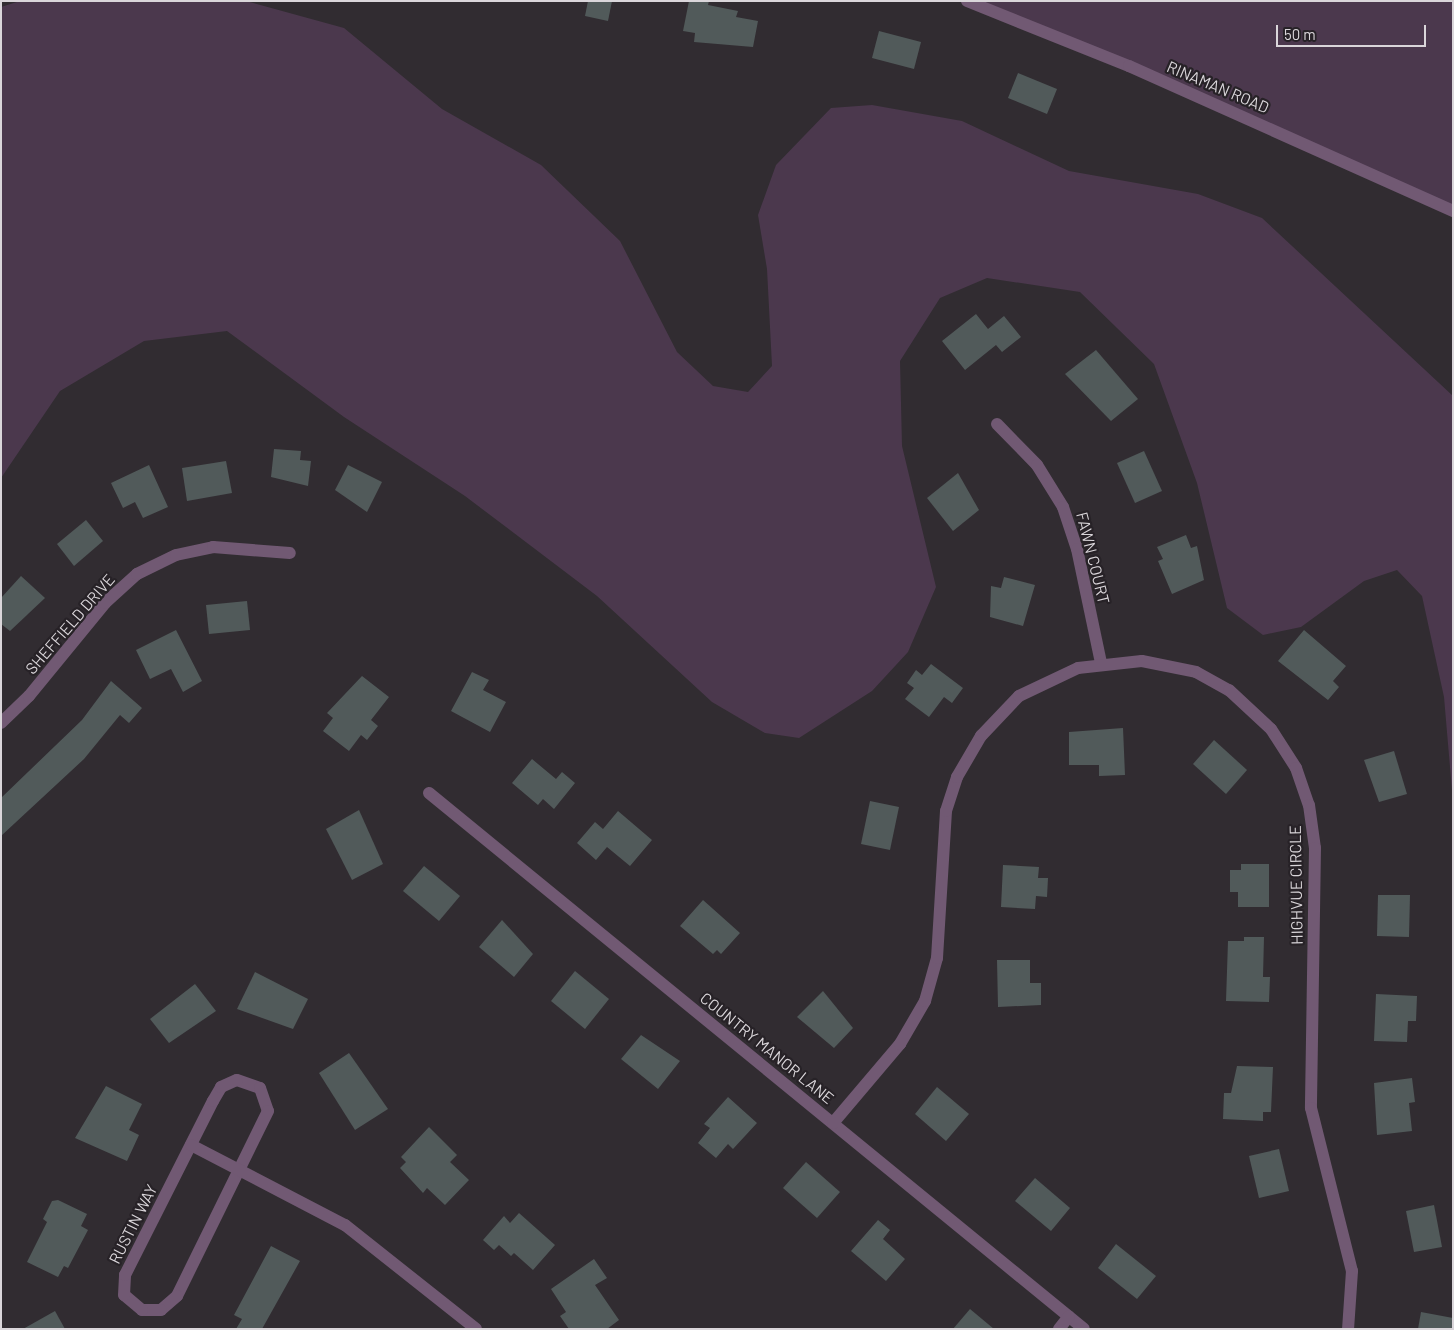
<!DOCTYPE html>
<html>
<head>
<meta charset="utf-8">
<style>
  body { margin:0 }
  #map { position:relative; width:1454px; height:1330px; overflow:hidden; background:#312c31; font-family:Barlow,sans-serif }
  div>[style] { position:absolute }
  .green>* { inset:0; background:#4b384d }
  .building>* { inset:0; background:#515a5a }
  .minor>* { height:12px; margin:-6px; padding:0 6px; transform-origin:6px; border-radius:6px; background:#715973 }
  span { translate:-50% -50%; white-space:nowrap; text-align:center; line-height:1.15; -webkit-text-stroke:4.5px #272227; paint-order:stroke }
  .street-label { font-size:16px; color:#dad6da }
  .frame { position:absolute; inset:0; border:2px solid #dad6da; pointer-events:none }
  .scale { position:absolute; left:1276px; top:25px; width:150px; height:22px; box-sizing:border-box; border:2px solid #dad6da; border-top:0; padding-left:6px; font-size:15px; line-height:18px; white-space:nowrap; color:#dad6da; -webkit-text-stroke:4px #272227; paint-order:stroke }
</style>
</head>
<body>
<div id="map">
  <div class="green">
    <i style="clip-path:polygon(20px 1px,246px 1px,344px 28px,442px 109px,541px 165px,620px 241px,677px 352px,713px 386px,748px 392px,772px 366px,767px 269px,758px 215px,776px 165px,831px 108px,872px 105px,962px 121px,1069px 171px,1198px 194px,1262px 218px,1453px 396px,1453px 802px,1444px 697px,1422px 596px,1397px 570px,1364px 581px,1301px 627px,1263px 635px,1227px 608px,1197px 483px,1154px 364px,1080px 292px,987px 278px,940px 298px,900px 361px,902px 446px,936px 587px,908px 652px,872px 691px,799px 738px,765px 733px,712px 702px,597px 596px,465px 496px,344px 417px,227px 331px,144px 341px,60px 391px,1px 478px,1px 7px)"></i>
    <i style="clip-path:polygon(967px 1px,1453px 1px,1453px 211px)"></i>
  </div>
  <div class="building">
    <i style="clip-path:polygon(588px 1px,612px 1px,608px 21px,585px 16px)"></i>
    <i style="clip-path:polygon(689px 1px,709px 1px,708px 5px,738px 11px,736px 17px,758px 21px,753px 47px,694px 42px,695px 33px,683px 31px)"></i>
    <i style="clip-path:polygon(879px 31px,921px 42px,914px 69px,872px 58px)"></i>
    <i style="clip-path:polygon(1018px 73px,1057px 89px,1047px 114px,1008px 98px)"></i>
    <i style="clip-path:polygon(976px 314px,988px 329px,1004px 316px,1021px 337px,1002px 352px,996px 345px,965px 370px,942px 341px)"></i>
    <i style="clip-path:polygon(1096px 350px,1138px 399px,1111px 421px,1065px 374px)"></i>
    <i style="clip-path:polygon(274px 449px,301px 451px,300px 460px,311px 461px,308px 486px,271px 477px)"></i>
    <i style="clip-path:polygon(1144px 451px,1162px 491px,1135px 503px,1117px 463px)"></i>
    <i style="clip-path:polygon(226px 461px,232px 493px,187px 501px,182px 468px)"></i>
    <i style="clip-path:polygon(149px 465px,168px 507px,143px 518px,135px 502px,123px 508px,111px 483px)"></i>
    <i style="clip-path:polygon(348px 465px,382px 482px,367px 512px,335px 490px)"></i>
    <i style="clip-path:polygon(958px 473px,979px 510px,953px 531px,927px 498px)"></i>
    <i style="clip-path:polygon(86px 520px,103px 541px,74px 566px,57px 544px)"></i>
    <i style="clip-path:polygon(1186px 535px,1191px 548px,1197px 546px,1204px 580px,1172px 594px,1158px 561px,1163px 559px,1157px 547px)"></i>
    <i style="clip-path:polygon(21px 576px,45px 598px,10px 631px,1px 624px,1px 598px)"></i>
    <i style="clip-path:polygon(1004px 577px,1035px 585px,1023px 626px,990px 617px,991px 586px,1001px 588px)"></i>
    <i style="clip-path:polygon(247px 601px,250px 630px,209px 634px,206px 605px)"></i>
    <i style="clip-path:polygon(176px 630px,202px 681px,183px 692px,171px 669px,150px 679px,136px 650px)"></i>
    <i style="clip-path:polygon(1304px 630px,1346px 666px,1333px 681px,1339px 687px,1328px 700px,1278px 661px)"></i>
    <i style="clip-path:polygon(931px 664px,963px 688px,952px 703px,944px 697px,929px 717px,905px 699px,914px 688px,907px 683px,916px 670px,922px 675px)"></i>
    <i style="clip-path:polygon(472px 672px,489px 680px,483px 690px,506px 702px,490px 732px,451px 711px)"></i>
    <i style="clip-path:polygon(362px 676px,389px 697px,371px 720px,378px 726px,367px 740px,361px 735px,349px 751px,323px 731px,333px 718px,327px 713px)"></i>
    <i style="clip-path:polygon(111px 681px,142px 708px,129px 723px,120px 715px,84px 759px,1px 836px,1px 798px,82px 720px)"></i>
    <i style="clip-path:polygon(1123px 728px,1125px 775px,1099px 776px,1099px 765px,1069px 765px,1069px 732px)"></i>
    <i style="clip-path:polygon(1214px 740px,1247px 770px,1226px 794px,1193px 764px)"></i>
    <i style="clip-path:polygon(1394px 751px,1407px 794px,1379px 802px,1364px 760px)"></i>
    <i style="clip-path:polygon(532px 759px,556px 779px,562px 772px,575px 783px,554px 809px,543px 799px,538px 805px,512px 783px)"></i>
    <i style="clip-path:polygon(870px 801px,899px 807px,890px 850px,861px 844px)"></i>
    <i style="clip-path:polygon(359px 810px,383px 864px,352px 880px,326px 829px)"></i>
    <i style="clip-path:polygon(618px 811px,652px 840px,630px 866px,607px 847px,596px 860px,577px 843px,595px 822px,603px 829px)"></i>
    <i style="clip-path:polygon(1241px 864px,1269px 864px,1269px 907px,1238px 907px,1238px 892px,1230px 892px,1230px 870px,1241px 870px)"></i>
    <i style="clip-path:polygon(1003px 865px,1039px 867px,1038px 878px,1048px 878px,1047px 897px,1036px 896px,1035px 909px,1001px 907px)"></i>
    <i style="clip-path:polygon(424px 866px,460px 896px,439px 921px,403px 891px)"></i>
    <i style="clip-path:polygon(1378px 895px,1410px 895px,1409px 937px,1377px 936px)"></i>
    <i style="clip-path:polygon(703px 900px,740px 933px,721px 954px,717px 950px,713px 954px,680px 926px)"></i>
    <i style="clip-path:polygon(502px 920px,533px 954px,514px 977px,479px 947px)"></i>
    <i style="clip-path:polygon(1244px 937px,1264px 937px,1263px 977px,1270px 977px,1269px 1002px,1226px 1001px,1228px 941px,1244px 941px)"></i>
    <i style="clip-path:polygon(997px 960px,1030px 960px,1030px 983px,1041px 983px,1041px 1005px,998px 1007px)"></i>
    <i style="clip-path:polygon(575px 971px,609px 999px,585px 1029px,551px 1001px)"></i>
    <i style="clip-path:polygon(255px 972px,308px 999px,293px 1029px,237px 1009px)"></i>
    <i style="clip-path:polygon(195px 984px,216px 1011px,169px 1043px,150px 1019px)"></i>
    <i style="clip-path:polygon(823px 991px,853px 1028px,834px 1048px,797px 1017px)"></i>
    <i style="clip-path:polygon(1376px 994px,1417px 996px,1416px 1021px,1408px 1021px,1407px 1042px,1374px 1041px)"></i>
    <i style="clip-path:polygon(641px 1035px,680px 1061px,658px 1089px,621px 1059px)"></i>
    <i style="clip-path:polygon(349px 1053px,388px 1109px,355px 1130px,319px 1073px)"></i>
    <i style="clip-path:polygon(1237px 1066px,1273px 1067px,1271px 1112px,1263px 1112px,1263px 1121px,1223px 1119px,1224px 1093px,1231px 1093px)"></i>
    <i style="clip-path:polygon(1412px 1078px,1415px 1102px,1409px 1103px,1412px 1131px,1377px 1135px,1374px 1083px)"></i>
    <i style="clip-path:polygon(106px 1086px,142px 1104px,129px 1130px,139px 1135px,127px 1161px,75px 1138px)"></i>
    <i style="clip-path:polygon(937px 1087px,969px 1114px,946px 1141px,915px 1114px)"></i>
    <i style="clip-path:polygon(728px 1097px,757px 1123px,733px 1149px,728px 1144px,716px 1158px,698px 1143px,710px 1128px,704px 1124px)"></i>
    <i style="clip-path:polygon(429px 1127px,457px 1155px,450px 1162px,469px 1180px,445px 1205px,427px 1188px,423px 1193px,400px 1168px,406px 1162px,401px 1157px)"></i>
    <i style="clip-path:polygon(1279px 1149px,1289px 1191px,1259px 1198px,1249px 1156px)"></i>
    <i style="clip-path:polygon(806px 1162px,840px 1192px,817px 1218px,783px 1188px)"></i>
    <i style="clip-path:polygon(1035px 1178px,1070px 1208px,1051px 1231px,1015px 1201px)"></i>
    <i style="clip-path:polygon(58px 1200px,87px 1214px,81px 1226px,88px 1230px,68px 1268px,64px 1266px,58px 1277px,27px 1262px,47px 1222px,43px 1219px,52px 1201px)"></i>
    <i style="clip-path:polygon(1434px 1205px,1442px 1247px,1414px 1252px,1406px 1211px)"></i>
    <i style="clip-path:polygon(519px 1213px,555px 1245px,533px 1270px,514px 1253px,511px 1256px,499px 1245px,494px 1250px,483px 1240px,504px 1216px,510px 1223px)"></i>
    <i style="clip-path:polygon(878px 1220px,890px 1230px,883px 1239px,905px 1259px,886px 1281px,851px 1251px)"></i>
    <i style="clip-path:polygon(1116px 1244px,1156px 1276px,1137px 1299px,1098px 1268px)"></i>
    <i style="clip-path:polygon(271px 1246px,300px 1261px,262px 1329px,236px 1329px,242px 1319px,234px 1315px)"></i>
    <i style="clip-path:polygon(594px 1259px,607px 1278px,595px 1285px,619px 1320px,607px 1329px,569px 1329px,560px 1316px,566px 1312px,551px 1289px)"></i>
    <i style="clip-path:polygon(970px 1309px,994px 1329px,953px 1329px)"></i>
    <i style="clip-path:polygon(55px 1311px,65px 1329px,23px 1329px)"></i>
    <i style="clip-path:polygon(1421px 1312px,1453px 1318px,1453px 1329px,1418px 1329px)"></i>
  </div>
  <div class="minor">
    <i style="left:967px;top:1px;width:175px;rotate:21.9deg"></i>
    <i style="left:1129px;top:66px;width:355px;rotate:24.1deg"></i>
    <i style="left:997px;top:424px;width:57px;rotate:45.7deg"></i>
    <i style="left:1037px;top:465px;width:49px;rotate:58.2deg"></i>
    <i style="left:1063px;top:507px;width:44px;rotate:71.6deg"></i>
    <i style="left:1077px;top:549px;width:116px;rotate:78.1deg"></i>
    <i style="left:1px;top:723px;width:39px;rotate:-44deg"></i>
    <i style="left:29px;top:696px;width:120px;rotate:-50.7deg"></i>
    <i style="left:105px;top:603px;width:43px;rotate:-42.2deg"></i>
    <i style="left:137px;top:574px;width:43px;rotate:-26deg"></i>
    <i style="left:176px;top:555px;width:38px;rotate:-12deg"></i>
    <i style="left:213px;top:547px;width:77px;rotate:4.5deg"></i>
    <i style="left:429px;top:793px;width:846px;rotate:39.29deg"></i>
    <i style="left:237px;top:1080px;width:24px;rotate:19deg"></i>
    <i style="left:260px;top:1088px;width:24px;rotate:71deg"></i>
    <i style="left:268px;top:1111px;width:206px;rotate:116.2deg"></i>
    <i style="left:177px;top:1296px;width:21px;rotate:139deg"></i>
    <i style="left:161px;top:1310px;width:19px;rotate:180deg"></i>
    <i style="left:142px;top:1310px;width:23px;rotate:-140deg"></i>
    <i style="left:124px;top:1295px;width:20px;rotate:-87deg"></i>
    <i style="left:125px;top:1275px;width:195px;rotate:-63.2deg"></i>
    <i style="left:213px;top:1101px;width:16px;rotate:-60deg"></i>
    <i style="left:221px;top:1087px;width:17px;rotate:-24deg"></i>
    <i style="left:833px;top:1123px;width:104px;rotate:-49.7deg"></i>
    <i style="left:900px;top:1044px;width:50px;rotate:-59.8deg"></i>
    <i style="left:925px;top:1001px;width:45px;rotate:-74.4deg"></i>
    <i style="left:937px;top:958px;width:147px;rotate:-86.5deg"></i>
    <i style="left:946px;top:811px;width:36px;rotate:-72deg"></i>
    <i style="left:957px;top:777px;width:48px;rotate:-59.7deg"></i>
    <i style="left:981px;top:736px;width:55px;rotate:-46.5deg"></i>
    <i style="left:1019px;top:696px;width:65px;rotate:-25.4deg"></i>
    <i style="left:1078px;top:668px;width:64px;rotate:-6.2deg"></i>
    <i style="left:1142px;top:661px;width:55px;rotate:11.5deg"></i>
    <i style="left:1196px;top:672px;width:38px;rotate:29deg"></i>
    <i style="left:1229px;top:690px;width:57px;rotate:42.9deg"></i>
    <i style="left:1271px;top:729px;width:46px;rotate:57.3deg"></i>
    <i style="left:1296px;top:768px;width:39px;rotate:71deg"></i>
    <i style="left:1309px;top:805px;width:43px;rotate:82.1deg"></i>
    <i style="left:1315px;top:848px;width:260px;rotate:90.9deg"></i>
    <i style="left:1311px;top:1108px;width:168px;rotate:75.9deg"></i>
    <i style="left:1352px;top:1271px;width:58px;rotate:93.9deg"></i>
    <i style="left:191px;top:1145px;width:174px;rotate:27.5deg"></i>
    <i style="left:345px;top:1225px;width:167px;rotate:38.4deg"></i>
    <i style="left:1059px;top:1329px;width:16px;rotate:-52deg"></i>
  </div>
  <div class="street-label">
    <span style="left:1218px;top:87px;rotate:23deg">RINAMAN ROAD</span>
    <span style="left:1093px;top:558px;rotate:76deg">FAWN COURT</span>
    <span style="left:70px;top:624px;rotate:-49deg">SHEFFIELD DRIVE</span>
    <span style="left:1296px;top:885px;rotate:-91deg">HIGHVUE CIRCLE</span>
    <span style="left:767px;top:1048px;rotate:39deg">COUNTRY MANOR LANE</span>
    <span style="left:133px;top:1224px;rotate:-63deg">RUSTIN WAY</span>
  </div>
  <div class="frame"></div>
  <div class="scale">50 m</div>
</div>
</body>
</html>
